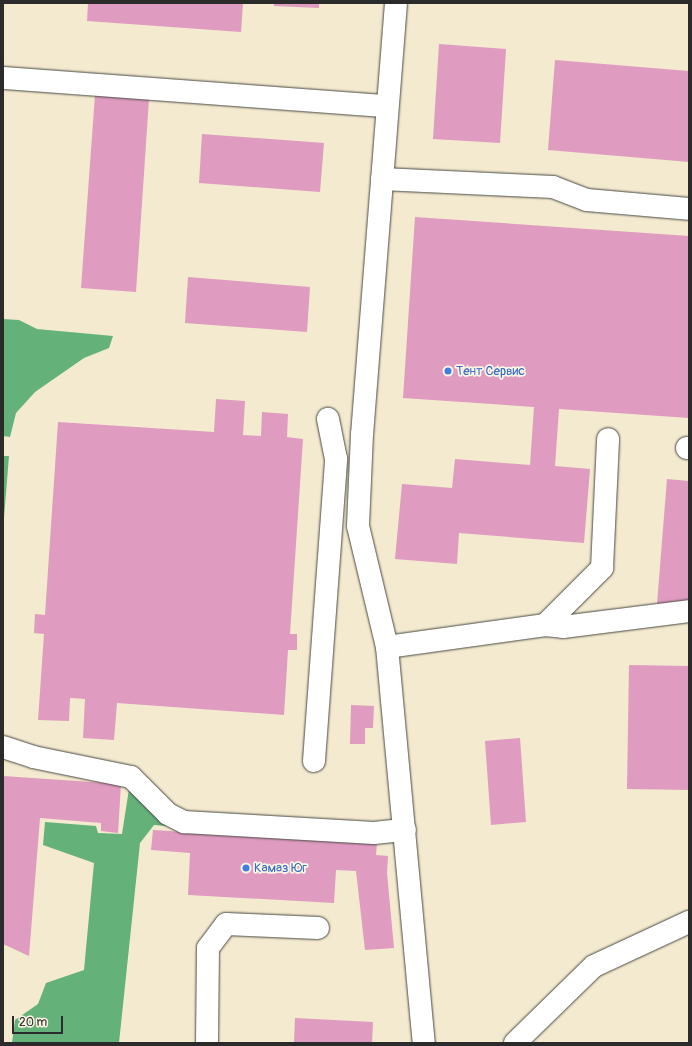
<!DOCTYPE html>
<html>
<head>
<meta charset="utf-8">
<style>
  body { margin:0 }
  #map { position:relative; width:692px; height:1046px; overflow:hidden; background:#f3eacf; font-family:Pangolin,sans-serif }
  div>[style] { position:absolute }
  .forest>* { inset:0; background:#65b17a }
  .building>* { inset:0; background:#df9bc0 }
  .roads { filter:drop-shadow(0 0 1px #494844) drop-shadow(0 0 1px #494844) }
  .minor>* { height:22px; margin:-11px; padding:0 11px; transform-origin:11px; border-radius:11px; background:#fff }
  .dots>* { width:11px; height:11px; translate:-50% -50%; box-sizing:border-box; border:2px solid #fcf5e5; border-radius:50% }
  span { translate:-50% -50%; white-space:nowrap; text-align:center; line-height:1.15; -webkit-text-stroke:3.5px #fcf5e5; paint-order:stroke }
  .shop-label { font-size:13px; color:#366cbe }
  .left { translate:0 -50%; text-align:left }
  .frame { position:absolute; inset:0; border:4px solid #2b2b2b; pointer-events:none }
  .scale { position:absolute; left:12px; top:1016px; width:51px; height:18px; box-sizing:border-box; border:2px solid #2b2b2b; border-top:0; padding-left:5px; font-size:12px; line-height:14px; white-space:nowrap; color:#2b2b2b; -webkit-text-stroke:3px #fcf5e5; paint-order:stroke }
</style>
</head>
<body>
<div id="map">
  <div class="forest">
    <i style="clip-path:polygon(3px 319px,19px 320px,37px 329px,113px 336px,109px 348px,84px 358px,35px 392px,16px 413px,10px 437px,3px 436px)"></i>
    <i style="clip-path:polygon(3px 456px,9px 456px,3px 530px)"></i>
    <i style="clip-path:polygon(129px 789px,181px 827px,154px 825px,140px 843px,119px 1043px,12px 1043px,15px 1020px,38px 1004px,46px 983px,84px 970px,94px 863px,43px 845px,45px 822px,96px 826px,98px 833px,122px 834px)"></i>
  </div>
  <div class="building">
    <i style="clip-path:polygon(88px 3px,243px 3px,241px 32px,87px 21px)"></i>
    <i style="clip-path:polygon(274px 3px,319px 3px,319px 8px,274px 6px)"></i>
    <i style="clip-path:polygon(439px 44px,506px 49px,500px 143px,433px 139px)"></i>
    <i style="clip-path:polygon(555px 60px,689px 71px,689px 162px,548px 150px)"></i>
    <i style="clip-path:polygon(95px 95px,149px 99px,136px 292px,81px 288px)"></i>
    <i style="clip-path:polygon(202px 134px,324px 143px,320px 192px,199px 183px)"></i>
    <i style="clip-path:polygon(415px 217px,689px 236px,689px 418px,559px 409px,555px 466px,590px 469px,584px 543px,459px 533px,457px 564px,395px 559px,402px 484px,452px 488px,455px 459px,530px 465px,534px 407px,403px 398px)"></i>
    <i style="clip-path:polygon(188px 277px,310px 287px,307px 332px,185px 323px)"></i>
    <i style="clip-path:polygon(216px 399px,245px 401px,243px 435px,261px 436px,262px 412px,288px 414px,287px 437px,303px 439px,290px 634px,297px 634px,297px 650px,288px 650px,284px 715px,117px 703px,114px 740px,83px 738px,85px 699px,70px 698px,69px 721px,38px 720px,44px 634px,34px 633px,35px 614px,45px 615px,58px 422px,214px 432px)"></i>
    <i style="clip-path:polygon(667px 479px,689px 481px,689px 601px,657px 604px)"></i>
    <i style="clip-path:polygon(629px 665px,689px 666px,689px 790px,627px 789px)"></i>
    <i style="clip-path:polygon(351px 705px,374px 706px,373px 728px,365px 728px,365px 744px,350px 744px)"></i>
    <i style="clip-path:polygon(520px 738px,526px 822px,491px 825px,485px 741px)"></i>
    <i style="clip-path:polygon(3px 776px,121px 784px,118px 833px,101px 831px,101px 823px,40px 818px,29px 956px,3px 944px)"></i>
    <i style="clip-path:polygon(153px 830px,377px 844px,376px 855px,388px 856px,387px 873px,394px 948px,365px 950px,356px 871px,336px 870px,334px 903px,188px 895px,190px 853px,151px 850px)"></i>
    <i style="clip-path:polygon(295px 1018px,373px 1022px,372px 1043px,294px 1043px)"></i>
  </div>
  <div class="roads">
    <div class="minor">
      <i style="left:396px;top:3px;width:432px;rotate:94.5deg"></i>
      <i style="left:362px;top:434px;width:92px;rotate:92.5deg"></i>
      <i style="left:358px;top:526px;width:124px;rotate:76.5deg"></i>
      <i style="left:387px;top:647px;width:398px;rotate:84.7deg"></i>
      <i style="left:3px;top:78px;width:384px;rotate:4.2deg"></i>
      <i style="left:382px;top:179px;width:171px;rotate:2.7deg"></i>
      <i style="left:553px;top:187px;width:36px;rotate:21deg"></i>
      <i style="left:587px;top:200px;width:102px;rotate:5deg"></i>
      <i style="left:687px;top:448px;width:2px"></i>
      <i style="left:545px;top:625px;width:81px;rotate:-45deg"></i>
      <i style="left:602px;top:568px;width:129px;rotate:-87.3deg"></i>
      <i style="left:387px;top:647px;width:160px;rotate:-7.9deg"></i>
      <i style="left:545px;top:625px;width:18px;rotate:6deg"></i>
      <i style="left:563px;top:627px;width:127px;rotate:-7.2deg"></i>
      <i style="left:3px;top:747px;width:32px;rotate:18deg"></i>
      <i style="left:33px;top:757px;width:100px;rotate:11.5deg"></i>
      <i style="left:131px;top:777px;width:52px;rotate:45deg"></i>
      <i style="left:168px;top:814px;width:18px;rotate:27deg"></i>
      <i style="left:184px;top:822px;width:190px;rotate:3.3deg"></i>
      <i style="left:374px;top:833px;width:31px;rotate:-6deg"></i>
      <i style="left:314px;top:761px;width:303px;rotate:-85.8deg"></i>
      <i style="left:336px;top:459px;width:41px;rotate:-101.3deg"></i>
      <i style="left:207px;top:1043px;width:95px;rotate:-89.4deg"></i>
      <i style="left:208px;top:948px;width:30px;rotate:-53deg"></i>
      <i style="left:226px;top:924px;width:92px;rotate:2.5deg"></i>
      <i style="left:515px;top:1043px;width:110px;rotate:-44.3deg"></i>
      <i style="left:594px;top:966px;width:105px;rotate:-24.9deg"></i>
    </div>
  </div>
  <div class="dots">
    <i style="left:448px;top:371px;background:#3f7fe0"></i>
    <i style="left:246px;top:868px;background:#3f7fe0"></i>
  </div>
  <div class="shop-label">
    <span class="left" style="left:456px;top:371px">Тент Сервис</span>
    <span class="left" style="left:254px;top:868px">Камаз Юг</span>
  </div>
  <div class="frame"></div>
  <div class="scale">20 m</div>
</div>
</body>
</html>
